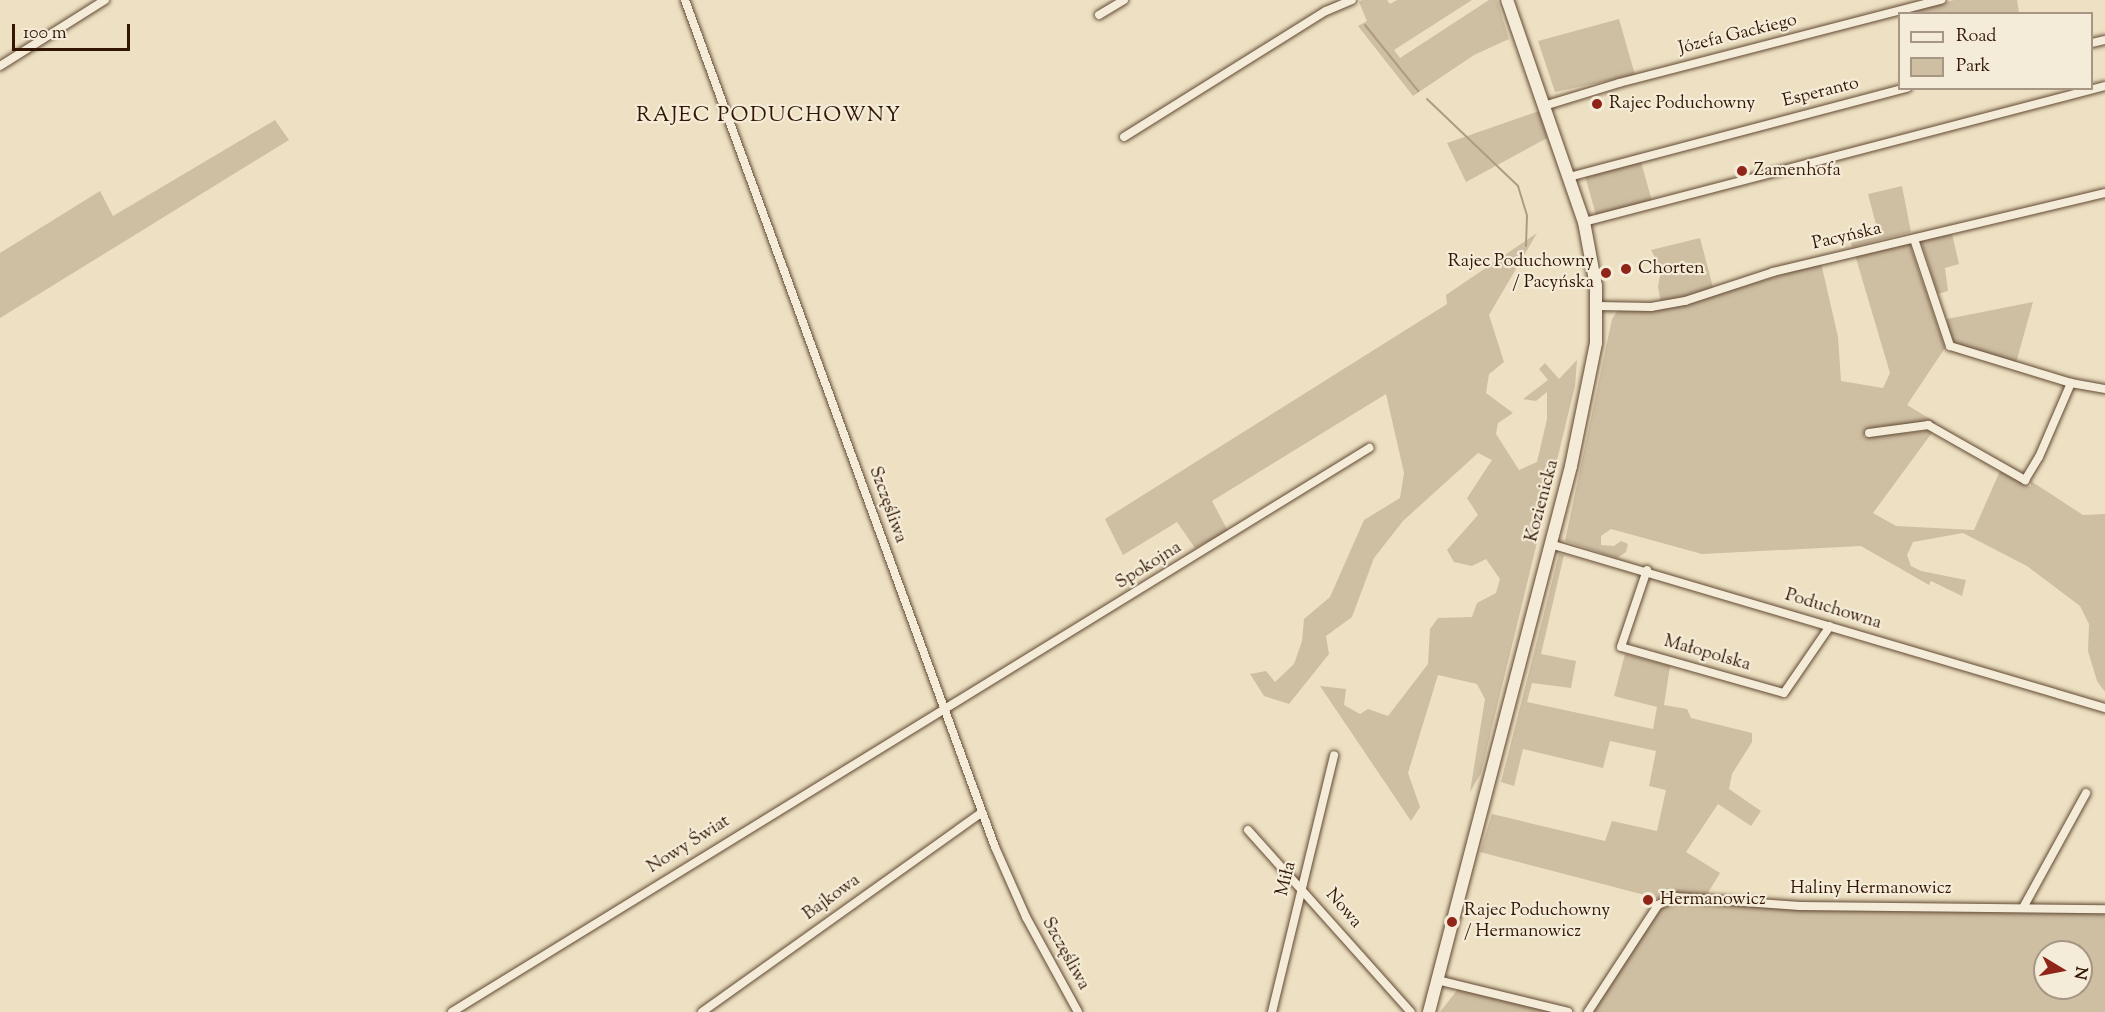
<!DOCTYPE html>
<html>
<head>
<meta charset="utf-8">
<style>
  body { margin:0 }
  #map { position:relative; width:2105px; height:1012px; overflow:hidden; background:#eee1c3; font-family:"Sorts Mill Goudy",serif }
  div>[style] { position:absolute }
  .green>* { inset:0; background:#cebea2 }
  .stream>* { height:2px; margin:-1px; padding:0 1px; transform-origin:1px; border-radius:1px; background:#ae9c82 }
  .roads { filter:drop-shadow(0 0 2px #614933) drop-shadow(0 0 2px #614933) }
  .minor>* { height:8px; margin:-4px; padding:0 4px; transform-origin:4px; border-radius:4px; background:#f4ecd8 }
  .secondary>* { height:12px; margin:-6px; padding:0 6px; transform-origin:6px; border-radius:6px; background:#f4ecd8 }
  .dots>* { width:16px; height:16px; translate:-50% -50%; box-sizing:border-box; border:3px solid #f4ecd8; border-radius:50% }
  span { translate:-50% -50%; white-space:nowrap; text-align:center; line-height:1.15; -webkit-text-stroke:4.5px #f4ecd8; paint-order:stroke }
  .street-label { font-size:18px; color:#321603 }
  .poi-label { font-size:18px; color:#321603 }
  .left { translate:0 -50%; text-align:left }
  .right { translate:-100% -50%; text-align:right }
  .quarter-label { font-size:21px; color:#321603; letter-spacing:1.5px }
  .legend { position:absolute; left:1898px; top:12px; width:195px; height:78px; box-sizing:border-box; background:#f4ecd8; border:2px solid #a69683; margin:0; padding:8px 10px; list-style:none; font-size:18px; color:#321603 }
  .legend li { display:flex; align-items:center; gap:12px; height:30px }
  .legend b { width:30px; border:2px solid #a69683 }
  .north { position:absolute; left:2033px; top:940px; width:60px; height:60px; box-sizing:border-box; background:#f4ecd8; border:2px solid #a69683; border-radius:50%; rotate:100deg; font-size:16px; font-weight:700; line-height:24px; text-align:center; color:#321603 }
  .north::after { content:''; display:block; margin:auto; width:21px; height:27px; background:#8f2418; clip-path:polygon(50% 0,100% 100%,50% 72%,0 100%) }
  .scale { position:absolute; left:12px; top:24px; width:118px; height:27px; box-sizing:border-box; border:3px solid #321603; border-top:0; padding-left:8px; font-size:18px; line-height:21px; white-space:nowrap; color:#321603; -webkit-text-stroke:4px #f4ecd8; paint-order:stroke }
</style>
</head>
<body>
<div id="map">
  <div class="green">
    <i style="clip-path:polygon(1362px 0,1387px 0,1390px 4px,1397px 0,1472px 0,1394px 50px,1400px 58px,1489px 0,1497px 0,1509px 39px,1474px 55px,1413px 96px,1358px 26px,1367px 21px,1359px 2px)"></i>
    <i style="clip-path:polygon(1954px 0,2017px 0,2019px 13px,1902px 14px)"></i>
    <i style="clip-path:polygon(1619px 19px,1635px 75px,1555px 92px,1538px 41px)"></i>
    <i style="clip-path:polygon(1539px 111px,1547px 138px,1466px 182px,1447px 143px)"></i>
    <i style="clip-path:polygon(275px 120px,289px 140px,0 318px,0 253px,100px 191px,113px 216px)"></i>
    <i style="clip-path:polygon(1641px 162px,1652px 201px,1596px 215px,1585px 176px)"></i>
    <i style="clip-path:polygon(1902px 186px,1911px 232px,1852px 247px,1851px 243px,1879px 236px,1868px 194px)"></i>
    <i style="clip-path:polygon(1537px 233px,1489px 315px,1504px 362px,1489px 374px,1486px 393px,1513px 413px,1498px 423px,1496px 434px,1519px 470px,1537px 462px,1547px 419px,1547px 392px,1536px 401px,1523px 399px,1548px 380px,1539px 369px,1545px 363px,1559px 379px,1577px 360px,1575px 386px,1481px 773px,1470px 792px,1485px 699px,1477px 684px,1438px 675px,1408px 773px,1420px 807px,1411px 821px,1320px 686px,1346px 689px,1344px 705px,1360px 714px,1368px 709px,1388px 716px,1428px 664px,1430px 629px,1438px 618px,1472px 617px,1477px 603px,1496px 593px,1500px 579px,1486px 559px,1472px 566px,1454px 562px,1447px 550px,1478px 515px,1467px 498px,1492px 460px,1478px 453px,1403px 521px,1374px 558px,1352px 617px,1326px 636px,1329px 654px,1289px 704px,1264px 696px,1250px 674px,1266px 671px,1275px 682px,1294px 664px,1302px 641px,1304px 619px,1330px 597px,1364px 520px,1400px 498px,1404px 473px,1386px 394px,1212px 501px,1228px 531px,1195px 548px,1177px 522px,1123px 555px,1105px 519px,1447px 304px,1446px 295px)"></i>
    <i style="clip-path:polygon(1952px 234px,1959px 264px,1945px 268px,1948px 291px,1938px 294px,1921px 241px)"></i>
    <i style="clip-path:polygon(1700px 238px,1715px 295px,1821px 263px,1838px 337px,1841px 381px,1883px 388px,1890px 373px,1855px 255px,1909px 242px,1945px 348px,1907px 405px,1937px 423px,1881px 426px,1864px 434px,1864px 437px,1934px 430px,1873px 513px,1896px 526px,1974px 530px,2000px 471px,2031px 487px,2031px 481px,2083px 515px,2105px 514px,2105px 692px,2097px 681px,2088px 651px,2089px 624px,2080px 606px,2027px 566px,1963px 533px,1913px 542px,1907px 555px,1911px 566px,1921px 571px,1966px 580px,1962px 596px,1931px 581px,1929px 585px,1861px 546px,1702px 554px,1611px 529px,1601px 536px,1601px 545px,1614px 546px,1621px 541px,1628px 544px,1626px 552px,1617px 558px,1565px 541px,1612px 319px,1619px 309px,1662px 309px,1658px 287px,1661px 269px,1651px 250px)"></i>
    <i style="clip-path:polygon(2033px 302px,2016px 363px,1958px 346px,1948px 336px,1947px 319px)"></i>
    <i style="clip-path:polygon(evenodd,1559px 554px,1564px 555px,1541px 654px,1576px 661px,1571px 688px,1532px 683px,1527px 702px,1653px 729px,1657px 707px,1614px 696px,1625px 654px,1670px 666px,1664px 705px,1687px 709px,1691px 718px,1752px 733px,1752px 742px,1732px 774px,1729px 789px,1761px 811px,1751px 826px,1718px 804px,1686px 852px,1720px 873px,1709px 891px,1709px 900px,2105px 909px,2105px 1012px,1585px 1012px,1660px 899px,1480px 852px,1492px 814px,1605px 841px,1612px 821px,1657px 831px,1666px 790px,1649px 786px,1656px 751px,1610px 741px,1603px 768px,1523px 749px,1514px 786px,1501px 782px,1559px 554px,2045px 952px,2081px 952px,2081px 988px,2045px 988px,2045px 952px)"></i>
    <i style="clip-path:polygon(1458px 989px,1573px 1012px,1440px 1012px)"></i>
  </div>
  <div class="stream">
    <i style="left:1365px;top:25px;width:85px;rotate:51.2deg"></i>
    <i style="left:1427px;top:99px;width:126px;rotate:43.7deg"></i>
    <i style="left:1518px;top:186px;width:31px;rotate:73deg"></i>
    <i style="left:1527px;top:216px;width:30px;rotate:92deg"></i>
  </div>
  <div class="roads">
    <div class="minor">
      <i style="left:685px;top:0;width:902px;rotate:69.9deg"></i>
      <i style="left:995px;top:847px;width:77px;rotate:66.1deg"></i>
      <i style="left:1026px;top:917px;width:108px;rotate:61.3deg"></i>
      <i style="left:1099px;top:15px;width:29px;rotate:-31deg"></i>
      <i style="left:2092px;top:43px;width:13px;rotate:-13deg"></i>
      <i style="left:0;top:66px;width:124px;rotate:-32.2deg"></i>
      <i style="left:1544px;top:106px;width:78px;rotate:-17deg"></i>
      <i style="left:1619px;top:83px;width:333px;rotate:-14.5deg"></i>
      <i style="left:1124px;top:137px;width:238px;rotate:-32deg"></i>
      <i style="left:1326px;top:11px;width:28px;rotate:-23deg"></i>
      <i style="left:1569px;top:177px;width:350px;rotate:-14.8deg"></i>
      <i style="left:1584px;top:222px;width:538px;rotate:-14.63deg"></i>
      <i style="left:1914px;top:239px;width:113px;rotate:71.4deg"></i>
      <i style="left:1950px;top:346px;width:127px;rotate:17deg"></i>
      <i style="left:2071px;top:383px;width:35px;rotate:10deg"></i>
      <i style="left:1597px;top:306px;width:54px;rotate:1.1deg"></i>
      <i style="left:1651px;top:307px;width:35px;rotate:-10deg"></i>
      <i style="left:1685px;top:301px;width:93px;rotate:-18.2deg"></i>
      <i style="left:1773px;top:272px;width:341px;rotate:-13.4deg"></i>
      <i style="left:1869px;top:433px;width:60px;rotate:-7.7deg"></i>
      <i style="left:1928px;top:425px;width:112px;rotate:29.6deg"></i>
      <i style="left:2025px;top:480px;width:27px;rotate:-59deg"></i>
      <i style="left:2039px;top:457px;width:81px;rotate:-66.6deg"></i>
      <i style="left:1550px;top:544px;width:579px;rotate:16.46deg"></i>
      <i style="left:1647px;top:570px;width:81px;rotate:108.7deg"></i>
      <i style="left:1621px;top:647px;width:169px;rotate:15.8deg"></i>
      <i style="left:1784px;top:693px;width:81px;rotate:-55.5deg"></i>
      <i style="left:1248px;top:830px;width:244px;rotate:48.2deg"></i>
      <i style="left:2024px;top:906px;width:129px;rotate:-61.2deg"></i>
      <i style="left:1437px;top:980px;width:135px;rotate:13.7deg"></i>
      <i style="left:452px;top:1012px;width:1077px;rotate:-31.59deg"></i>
      <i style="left:702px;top:1012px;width:344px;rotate:-35.5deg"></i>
      <i style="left:1272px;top:1012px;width:264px;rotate:-76.4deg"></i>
      <i style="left:1588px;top:1012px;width:128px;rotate:-56.8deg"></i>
      <i style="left:1658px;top:905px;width:19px;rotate:-25deg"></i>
      <i style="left:1675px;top:897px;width:125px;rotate:4.1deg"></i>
      <i style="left:1800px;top:906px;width:305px;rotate:0.6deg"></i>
    </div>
    <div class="secondary">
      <i style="left:1429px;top:1012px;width:564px;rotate:-75.42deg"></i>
      <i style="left:1571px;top:466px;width:126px;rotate:-78.5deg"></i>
      <i style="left:1596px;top:343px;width:57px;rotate:-90deg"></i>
      <i style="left:1596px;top:286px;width:65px;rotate:-100.6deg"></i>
      <i style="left:1584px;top:222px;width:235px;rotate:-109.1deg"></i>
    </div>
  </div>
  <div class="dots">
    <i style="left:1597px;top:104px;background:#8f2418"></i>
    <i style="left:1742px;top:171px;background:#8f2418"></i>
    <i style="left:1626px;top:269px;background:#8f2418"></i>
    <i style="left:1606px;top:273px;background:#8f2418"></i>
    <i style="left:1648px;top:900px;background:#8f2418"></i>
    <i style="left:1452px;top:922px;background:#8f2418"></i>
  </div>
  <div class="street-label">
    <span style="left:1738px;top:35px;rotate:-14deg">Józefa Gackiego</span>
    <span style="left:1821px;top:93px;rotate:-14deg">Esperanto</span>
    <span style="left:1847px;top:237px;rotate:-13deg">Pacyńska</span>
    <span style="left:1543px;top:501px;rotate:-75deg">Kozienicka</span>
    <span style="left:887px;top:505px;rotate:70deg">Szczęśliwa</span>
    <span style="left:1149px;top:566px;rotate:-32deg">Spokojna</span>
    <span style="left:1833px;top:610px;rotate:17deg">Poduchowna</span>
    <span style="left:1707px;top:654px;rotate:16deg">Małopolska</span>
    <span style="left:689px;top:845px;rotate:-32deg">Nowy Świat</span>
    <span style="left:1287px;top:879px;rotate:-76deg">Miła</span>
    <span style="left:1871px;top:889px">Haliny Hermanowicz</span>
    <span style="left:832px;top:898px;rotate:-36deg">Bajkowa</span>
    <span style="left:1343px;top:909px;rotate:49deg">Nowa</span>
    <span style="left:1065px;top:954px;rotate:61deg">Szczęśliwa</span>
  </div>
  <div class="poi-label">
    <span class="left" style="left:1609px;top:104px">Rajec Poduchowny</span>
    <span class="left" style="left:1754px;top:171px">Zamenhofa</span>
    <span class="right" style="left:1594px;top:273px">Rajec Poduchowny<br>/ Pacyńska</span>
    <span class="left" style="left:1638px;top:269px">Chorten</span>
    <span class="left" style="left:1660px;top:900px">Hermanowicz</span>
    <span class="left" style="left:1464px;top:922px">Rajec Poduchowny<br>/ Hermanowicz</span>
  </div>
  <div class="quarter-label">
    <span style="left:769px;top:116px">RAJEC PODUCHOWNY</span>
  </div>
  <ul class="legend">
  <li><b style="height:8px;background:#f4ecd8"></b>Road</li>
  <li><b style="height:16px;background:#cebea2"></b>Park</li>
  </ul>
  <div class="north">N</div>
  <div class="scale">100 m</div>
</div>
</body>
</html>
